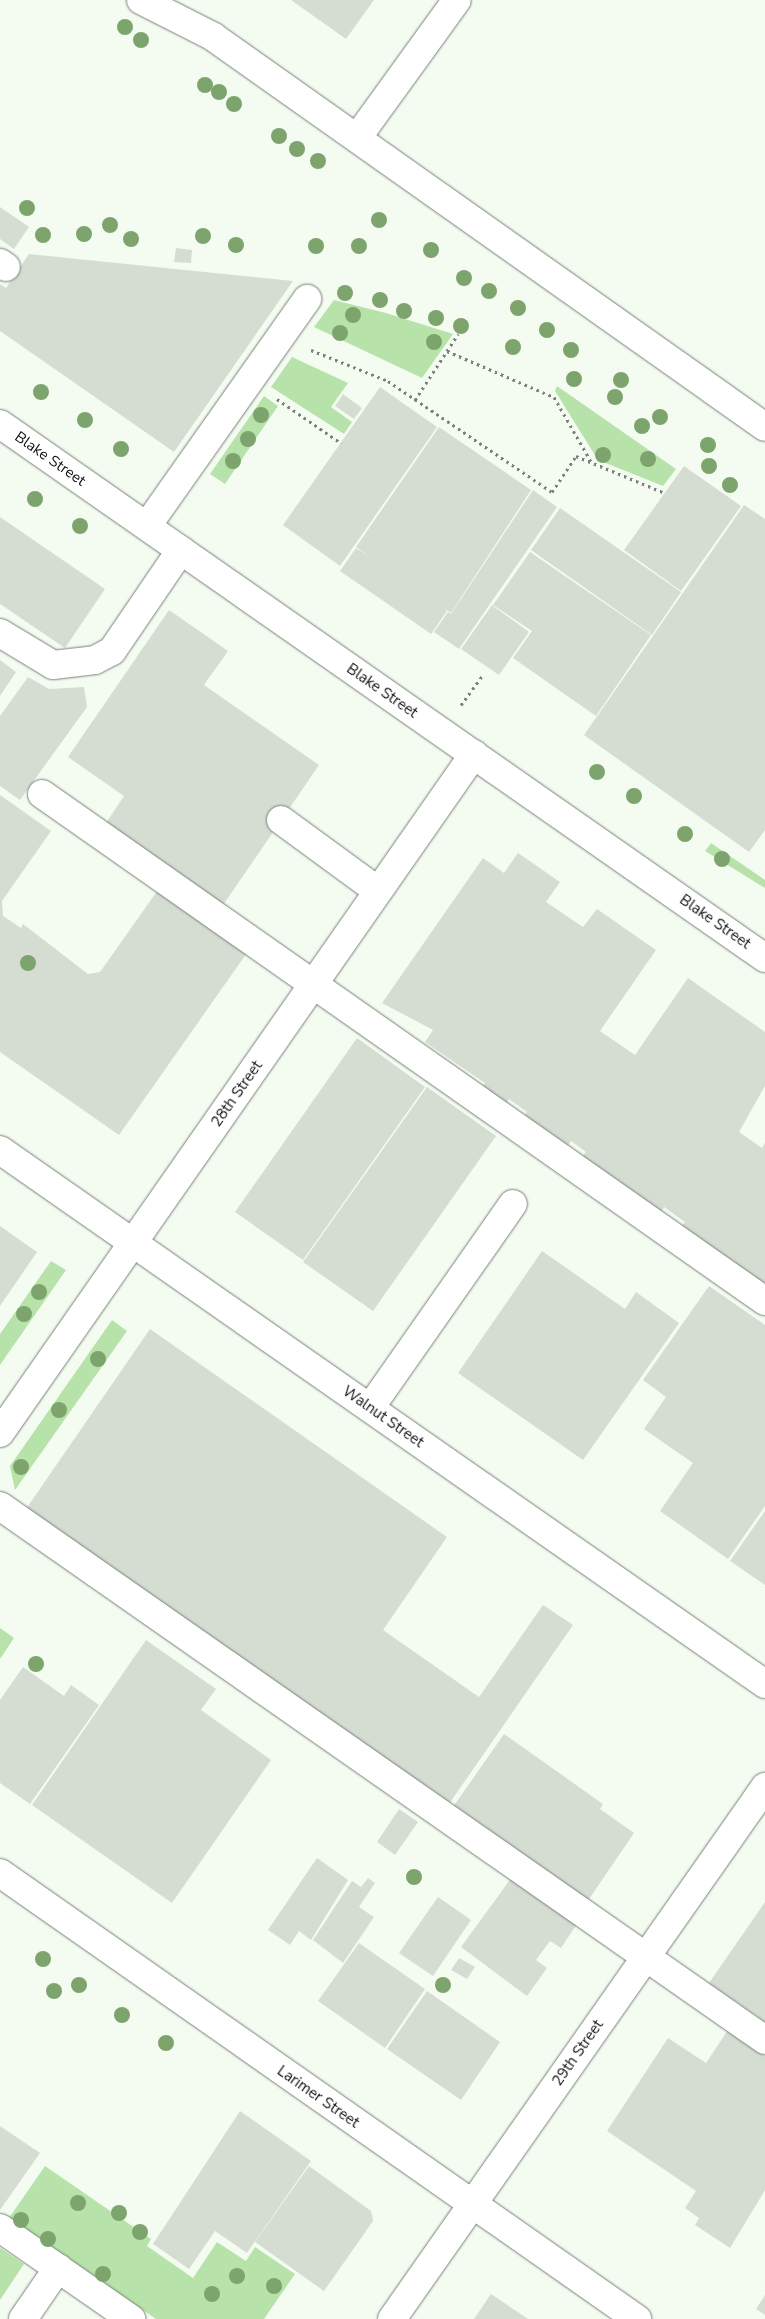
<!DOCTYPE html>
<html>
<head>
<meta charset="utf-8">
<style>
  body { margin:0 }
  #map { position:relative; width:765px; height:2319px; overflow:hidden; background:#f4fcf2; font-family:"Nunito Sans",sans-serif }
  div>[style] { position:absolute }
  .green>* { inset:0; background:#b7e3ab }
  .building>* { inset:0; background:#d5ddd3 }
  .path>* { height:3px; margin-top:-1.5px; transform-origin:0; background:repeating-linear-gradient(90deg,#7b817a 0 2.5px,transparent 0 6.5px) }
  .roads { filter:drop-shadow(0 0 1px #798077) drop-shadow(0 0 1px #798077) }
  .minor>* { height:28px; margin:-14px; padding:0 14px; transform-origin:14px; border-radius:14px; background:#fff }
  .trees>* { width:16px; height:16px; margin:-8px; border-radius:50%; background:#7da46d }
  span { translate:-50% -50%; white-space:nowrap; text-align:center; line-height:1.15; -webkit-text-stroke:4.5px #fff; paint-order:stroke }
  .street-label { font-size:15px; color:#0e110e }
</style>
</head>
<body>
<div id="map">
  <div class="green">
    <i style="clip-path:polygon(334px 300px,386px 313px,453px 334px,422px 378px,314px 327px)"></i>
    <i style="clip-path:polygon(292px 357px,348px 383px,331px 407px,352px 422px,344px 434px,271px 387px)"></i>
    <i style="clip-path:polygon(557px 386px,676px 469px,663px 486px,598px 460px,555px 391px)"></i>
    <i style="clip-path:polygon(264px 396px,278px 406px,225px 484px,210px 474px)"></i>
    <i style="clip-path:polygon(711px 843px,765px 880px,765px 888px,705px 851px)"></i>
    <i style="clip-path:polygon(51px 1261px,66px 1270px,0 1365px,0 1334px)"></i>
    <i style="clip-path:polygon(112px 1320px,127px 1331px,15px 1490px,10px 1466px)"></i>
    <i style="clip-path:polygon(0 1628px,14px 1638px,0 1659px)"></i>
    <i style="clip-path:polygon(45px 2166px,151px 2239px,147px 2246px,193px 2278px,217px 2242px,246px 2261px,255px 2247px,295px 2274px,264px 2319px,156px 2319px,9px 2218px)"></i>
    <i style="clip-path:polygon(0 2248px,24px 2264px,0 2300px)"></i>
  </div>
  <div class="building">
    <i style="clip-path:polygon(291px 0,374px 0,346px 39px)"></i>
    <i style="clip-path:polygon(0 207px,29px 227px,14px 249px,0 239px)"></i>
    <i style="clip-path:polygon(176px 248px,192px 250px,191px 263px,174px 262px)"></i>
    <i style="clip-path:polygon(29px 254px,293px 281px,174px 452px,0 331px,0 284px,6px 288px)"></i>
    <i style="clip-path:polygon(380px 387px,437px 427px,340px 566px,283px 525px)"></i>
    <i style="clip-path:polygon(343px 394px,362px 408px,354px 419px,335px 406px)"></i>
    <i style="clip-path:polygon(439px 427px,531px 490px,451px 613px,444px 608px,447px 611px,431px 634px,340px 571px,356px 548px,372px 558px,356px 547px)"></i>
    <i style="clip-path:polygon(684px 466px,741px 506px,681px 591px,624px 550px)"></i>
    <i style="clip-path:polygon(533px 490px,557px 507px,459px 649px,434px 632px,448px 612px,451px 614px)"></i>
    <i style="clip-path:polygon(744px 505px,765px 519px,765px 830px,749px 852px,584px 735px)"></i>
    <i style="clip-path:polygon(560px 508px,681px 592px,652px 635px,531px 550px)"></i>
    <i style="clip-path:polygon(0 517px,105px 589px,65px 648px,0 604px)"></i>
    <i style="clip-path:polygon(530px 552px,651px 635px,596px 716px,513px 658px,532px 631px,493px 605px)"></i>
    <i style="clip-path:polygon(492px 605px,529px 632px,499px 675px,461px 649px)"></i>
    <i style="clip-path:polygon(169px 610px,228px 651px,204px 685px,319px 765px,219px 911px,102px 829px,124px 796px,68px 757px)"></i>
    <i style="clip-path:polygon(0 660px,16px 672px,0 696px)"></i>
    <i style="clip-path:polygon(28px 677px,49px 689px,84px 687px,87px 707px,20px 800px,0 786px,0 716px)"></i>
    <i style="clip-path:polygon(0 795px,51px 831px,2px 901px,3px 916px,21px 928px,23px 924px,88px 974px,100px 972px,160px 887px,249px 950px,119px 1135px,0 1052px)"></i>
    <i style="clip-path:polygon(518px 853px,560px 882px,546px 902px,583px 927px,597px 909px,656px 950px,600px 1031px,635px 1055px,688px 978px,765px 1032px,765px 1086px,739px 1132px,762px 1148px,765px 1143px,765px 1290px,679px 1230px,685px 1222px,664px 1207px,658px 1216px,579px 1161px,586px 1152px,571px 1141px,565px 1150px,521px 1120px,527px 1112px,509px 1099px,502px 1109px,479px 1092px,485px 1083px,425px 1042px,433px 1030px,382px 1003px,483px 858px,504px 873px)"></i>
    <i style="clip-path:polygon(357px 1038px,425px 1087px,303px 1260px,235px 1212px)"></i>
    <i style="clip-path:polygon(427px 1087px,496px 1136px,373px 1311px,303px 1262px)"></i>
    <i style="clip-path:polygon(0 1226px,37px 1252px,0 1306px)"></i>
    <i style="clip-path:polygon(542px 1251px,625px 1309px,636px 1292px,679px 1323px,583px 1460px,458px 1373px)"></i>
    <i style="clip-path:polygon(709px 1286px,765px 1325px,765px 1506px,728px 1559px,660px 1511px,693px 1463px,644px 1429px,666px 1397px,643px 1380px)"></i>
    <i style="clip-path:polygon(150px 1329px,447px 1537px,383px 1630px,479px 1697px,543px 1605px,573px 1625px,449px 1804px,26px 1509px)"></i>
    <i style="clip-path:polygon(765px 1511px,765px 1585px,730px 1561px)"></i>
    <i style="clip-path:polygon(146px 1640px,216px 1689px,201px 1710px,271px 1760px,172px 1903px,32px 1805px)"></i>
    <i style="clip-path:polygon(23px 1667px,64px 1696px,71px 1685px,99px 1705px,30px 1804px,0 1783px,0 1700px)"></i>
    <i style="clip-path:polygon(504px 1734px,603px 1804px,600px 1809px,634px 1833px,587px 1902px,453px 1807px)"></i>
    <i style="clip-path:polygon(399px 1809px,418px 1822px,395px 1855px,377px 1842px)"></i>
    <i style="clip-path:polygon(317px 1858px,348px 1880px,311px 1940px,299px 1931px,290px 1945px,268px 1930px)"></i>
    <i style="clip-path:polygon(512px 1877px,577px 1924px,561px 1948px,550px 1941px,536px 1960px,547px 1968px,527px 1996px,461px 1947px)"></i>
    <i style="clip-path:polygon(368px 1878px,375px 1883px,359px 1907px,374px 1917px,343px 1963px,313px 1940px,352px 1881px,361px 1887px)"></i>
    <i style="clip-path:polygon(438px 1897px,471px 1920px,433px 1976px,399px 1953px)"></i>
    <i style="clip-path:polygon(765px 1902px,765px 2022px,709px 1983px)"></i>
    <i style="clip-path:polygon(359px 1943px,425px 1989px,385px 2048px,318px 2001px)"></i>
    <i style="clip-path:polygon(459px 1958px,475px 1967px,467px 1979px,451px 1970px)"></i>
    <i style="clip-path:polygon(427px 1991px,500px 2042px,461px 2100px,387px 2049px)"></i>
    <i style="clip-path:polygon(728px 2030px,765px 2056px,765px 2190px,730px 2248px,695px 2225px,699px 2218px,685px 2208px,696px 2191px,607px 2131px,668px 2038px,706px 2063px)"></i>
    <i style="clip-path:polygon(240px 2111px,311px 2161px,247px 2253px,215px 2231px,189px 2269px,153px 2244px)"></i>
    <i style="clip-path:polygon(0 2126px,40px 2153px,0 2210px)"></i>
    <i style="clip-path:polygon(309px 2166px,371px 2211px,373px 2221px,324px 2291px,255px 2242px)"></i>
    <i style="clip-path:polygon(491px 2294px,528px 2319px,474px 2319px)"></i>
    <i style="clip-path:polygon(765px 2295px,765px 2315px,756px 2309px)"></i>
  </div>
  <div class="path">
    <i style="left:311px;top:350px;width:83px;rotate:21.9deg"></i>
    <i style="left:388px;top:381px;width:198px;rotate:34.1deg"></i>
    <i style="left:552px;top:492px;width:43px;rotate:-56.3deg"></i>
    <i style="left:576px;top:456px;width:96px;rotate:22.6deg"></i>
    <i style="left:447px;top:351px;width:116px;rotate:23.3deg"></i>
    <i style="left:554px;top:397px;width:76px;rotate:60.1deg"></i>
    <i style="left:277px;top:399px;width:78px;rotate:34.5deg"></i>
    <i style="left:415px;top:400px;width:79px;rotate:-56.9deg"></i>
    <i style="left:461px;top:705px;width:36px;rotate:-54deg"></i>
  </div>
  <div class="roads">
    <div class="minor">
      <i style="left:141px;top:0;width:80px;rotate:26.9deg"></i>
      <i style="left:212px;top:36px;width:677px;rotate:35.26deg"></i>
      <i style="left:357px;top:138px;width:170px;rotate:-54.1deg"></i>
      <i style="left:0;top:263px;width:7px;rotate:34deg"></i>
      <i style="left:0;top:424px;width:933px;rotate:34.92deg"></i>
      <i style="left:147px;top:526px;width:278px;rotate:-54.8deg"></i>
      <i style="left:0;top:633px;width:62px;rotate:31.1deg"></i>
      <i style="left:53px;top:665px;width:42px;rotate:-6.8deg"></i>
      <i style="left:95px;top:660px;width:19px;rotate:-28deg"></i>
      <i style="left:112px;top:651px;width:122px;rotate:-55.7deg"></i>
      <i style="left:42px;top:794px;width:883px;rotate:35.04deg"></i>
      <i style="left:281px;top:820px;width:120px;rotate:36.2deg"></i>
      <i style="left:0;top:1150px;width:933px;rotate:34.92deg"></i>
      <i style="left:370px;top:1408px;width:249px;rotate:-55deg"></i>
      <i style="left:0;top:1433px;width:828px;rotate:-55.08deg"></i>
      <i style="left:0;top:1506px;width:933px;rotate:34.92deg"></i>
      <i style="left:0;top:1873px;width:778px;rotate:35deg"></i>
      <i style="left:0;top:2228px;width:160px;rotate:34.8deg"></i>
      <i style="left:23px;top:2319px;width:62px;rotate:-55.5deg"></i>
      <i style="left:392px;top:2319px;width:650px;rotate:-54.96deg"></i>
    </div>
  </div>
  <div class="trees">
    <i style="left:125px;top:27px"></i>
    <i style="left:141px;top:40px"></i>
    <i style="left:205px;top:85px"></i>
    <i style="left:219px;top:92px"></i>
    <i style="left:234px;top:104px"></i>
    <i style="left:279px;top:136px"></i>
    <i style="left:297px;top:149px"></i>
    <i style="left:318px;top:161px"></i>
    <i style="left:27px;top:208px"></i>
    <i style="left:379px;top:220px"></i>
    <i style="left:110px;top:225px"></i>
    <i style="left:84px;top:234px"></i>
    <i style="left:43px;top:235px"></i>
    <i style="left:203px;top:236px"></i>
    <i style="left:131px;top:239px"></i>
    <i style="left:236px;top:245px"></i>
    <i style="left:316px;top:246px"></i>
    <i style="left:359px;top:246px"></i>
    <i style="left:431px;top:250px"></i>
    <i style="left:464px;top:278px"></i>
    <i style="left:489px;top:291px"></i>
    <i style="left:345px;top:293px"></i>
    <i style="left:380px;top:300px"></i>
    <i style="left:518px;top:308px"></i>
    <i style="left:404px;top:311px"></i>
    <i style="left:353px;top:315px"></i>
    <i style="left:436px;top:318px"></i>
    <i style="left:461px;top:326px"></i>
    <i style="left:547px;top:330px"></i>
    <i style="left:340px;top:333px"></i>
    <i style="left:434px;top:342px"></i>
    <i style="left:513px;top:347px"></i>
    <i style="left:571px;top:350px"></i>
    <i style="left:574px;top:379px"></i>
    <i style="left:621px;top:380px"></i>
    <i style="left:41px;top:392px"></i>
    <i style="left:615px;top:397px"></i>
    <i style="left:261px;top:415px"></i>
    <i style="left:660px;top:417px"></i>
    <i style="left:85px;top:420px"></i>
    <i style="left:642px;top:426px"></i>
    <i style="left:248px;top:439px"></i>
    <i style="left:708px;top:445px"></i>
    <i style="left:121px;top:449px"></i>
    <i style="left:603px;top:455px"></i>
    <i style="left:648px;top:459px"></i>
    <i style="left:233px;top:461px"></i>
    <i style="left:709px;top:466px"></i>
    <i style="left:730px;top:485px"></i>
    <i style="left:35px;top:499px"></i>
    <i style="left:80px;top:526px"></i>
    <i style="left:597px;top:772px"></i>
    <i style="left:634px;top:796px"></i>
    <i style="left:685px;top:834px"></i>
    <i style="left:722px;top:859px"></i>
    <i style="left:28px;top:963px"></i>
    <i style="left:39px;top:1292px"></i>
    <i style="left:24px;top:1314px"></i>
    <i style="left:98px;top:1359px"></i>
    <i style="left:59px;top:1410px"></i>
    <i style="left:21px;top:1467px"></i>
    <i style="left:36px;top:1664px"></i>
    <i style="left:414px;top:1877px"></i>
    <i style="left:43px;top:1959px"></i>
    <i style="left:79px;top:1985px"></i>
    <i style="left:443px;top:1985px"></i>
    <i style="left:54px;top:1991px"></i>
    <i style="left:122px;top:2015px"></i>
    <i style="left:166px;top:2043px"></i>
    <i style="left:78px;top:2203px"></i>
    <i style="left:119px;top:2213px"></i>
    <i style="left:21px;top:2220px"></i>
    <i style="left:140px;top:2232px"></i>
    <i style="left:48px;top:2239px"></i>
    <i style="left:103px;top:2274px"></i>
    <i style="left:237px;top:2276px"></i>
    <i style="left:274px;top:2286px"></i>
    <i style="left:212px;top:2294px"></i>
  </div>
  <div class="street-label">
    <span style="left:50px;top:459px;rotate:35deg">Blake Street</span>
    <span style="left:382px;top:691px;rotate:35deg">Blake Street</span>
    <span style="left:715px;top:922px;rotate:35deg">Blake Street</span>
    <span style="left:237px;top:1094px;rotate:-55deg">28th Street</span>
    <span style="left:383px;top:1417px;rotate:35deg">Walnut Street</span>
    <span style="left:578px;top:2053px;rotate:-55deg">29th Street</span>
    <span style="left:318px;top:2097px;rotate:35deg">Larimer Street</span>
  </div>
</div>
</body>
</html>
